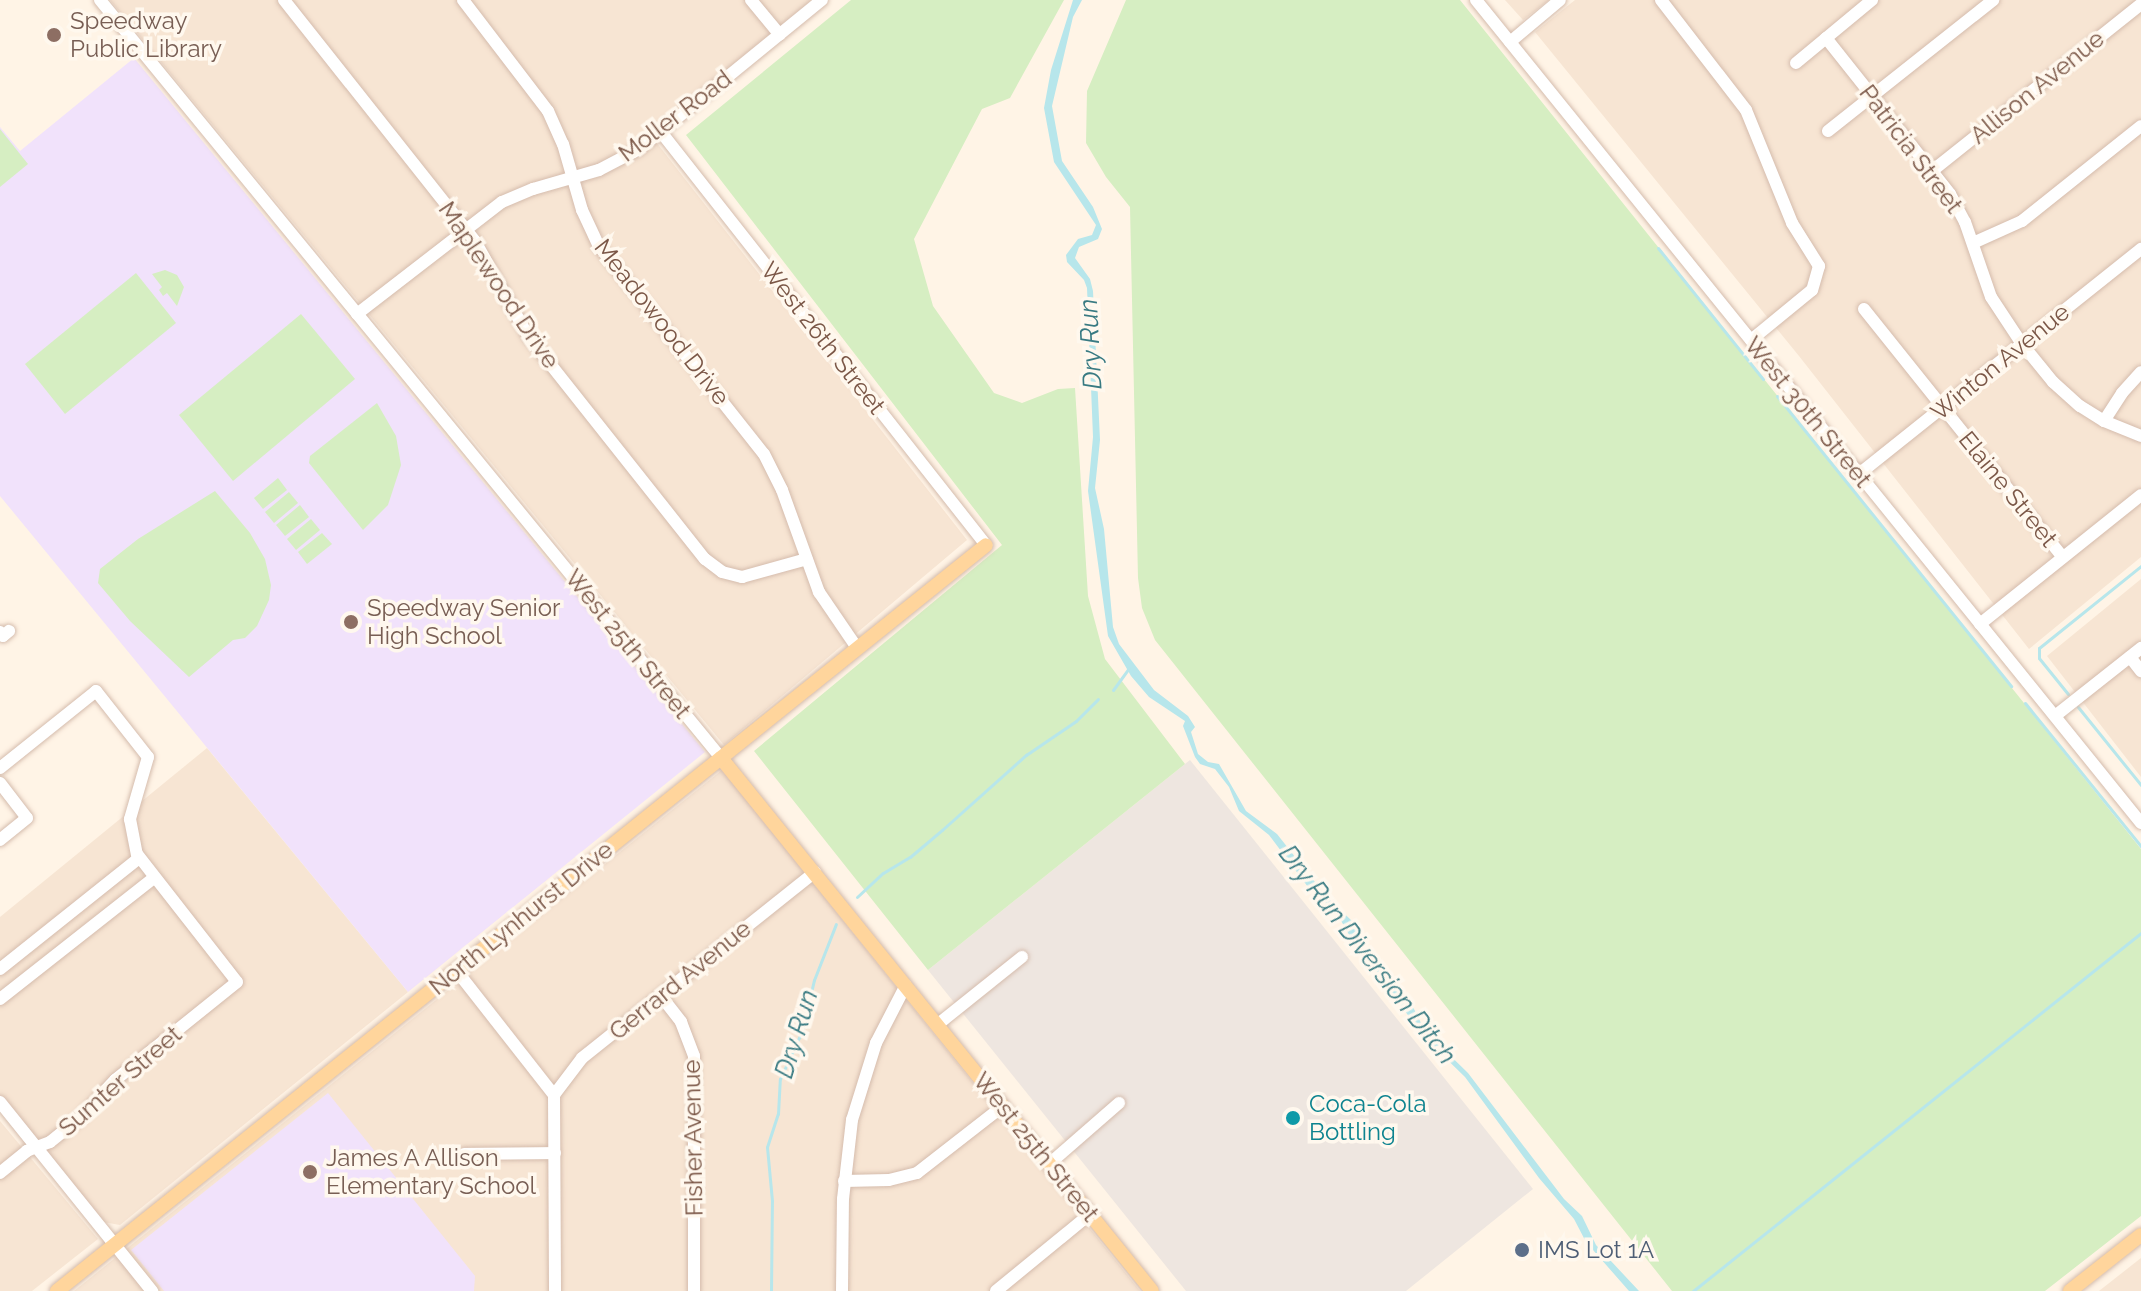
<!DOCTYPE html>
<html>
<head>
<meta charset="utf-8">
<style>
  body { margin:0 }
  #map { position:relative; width:2141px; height:1291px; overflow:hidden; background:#fff4e6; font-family:Raleway,sans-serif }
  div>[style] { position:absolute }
  .residential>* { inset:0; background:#f7e5d3 }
  .industrial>* { inset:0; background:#eee6e0 }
  .education>* { inset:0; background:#f1e2fb }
  .green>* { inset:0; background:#d6eec2 }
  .water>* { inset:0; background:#b7e6eb }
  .stream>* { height:3px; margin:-1.5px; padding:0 1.5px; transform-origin:1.5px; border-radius:1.5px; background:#b7e6eb }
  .roads { filter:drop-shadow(0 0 2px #d5bcad) drop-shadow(0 0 2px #d5bcad) }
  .minor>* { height:12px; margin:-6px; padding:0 6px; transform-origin:6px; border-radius:6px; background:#fff }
  .major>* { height:14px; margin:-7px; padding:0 7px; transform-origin:7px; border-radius:7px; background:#ffd59c }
  .dots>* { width:22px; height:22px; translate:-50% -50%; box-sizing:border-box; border:4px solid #fff8ee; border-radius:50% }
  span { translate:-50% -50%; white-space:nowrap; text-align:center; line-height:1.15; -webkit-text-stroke:7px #fff8ee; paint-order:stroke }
  .education-label { font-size:24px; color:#785e54 }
  .left { translate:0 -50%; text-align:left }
  .street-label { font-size:24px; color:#7b5747 }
  .culture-label { font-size:24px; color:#0d838f }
  .service-label { font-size:24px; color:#4e5e75 }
  .water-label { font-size:26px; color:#387a82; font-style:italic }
</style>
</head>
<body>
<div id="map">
  <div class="residential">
    <i style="clip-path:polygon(110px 0,812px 0,649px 133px,967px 540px,724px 745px)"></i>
    <i style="clip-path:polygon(1505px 0,1549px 0,1523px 20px)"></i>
    <i style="clip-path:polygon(1575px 0,2141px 0,2141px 557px,2029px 649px,1799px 356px,1535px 32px)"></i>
    <i style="clip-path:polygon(2141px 579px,2141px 777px,2047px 656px)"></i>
    <i style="clip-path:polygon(207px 748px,408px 992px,120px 1225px,103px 1222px,0 1095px,0 917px)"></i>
    <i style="clip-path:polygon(722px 770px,1140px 1291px,74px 1291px)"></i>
    <i style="clip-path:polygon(0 1121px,98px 1239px,32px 1291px,0 1291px)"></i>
    <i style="clip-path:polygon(2141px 1258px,2141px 1291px,2099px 1291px)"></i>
  </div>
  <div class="industrial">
    <i style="clip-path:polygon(1190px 760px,1533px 1189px,1406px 1291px,1186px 1291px,928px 970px)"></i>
  </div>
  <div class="education">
    <i style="clip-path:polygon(134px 58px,705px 752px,408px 992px,0 496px,0 127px,20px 151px)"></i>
    <i style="clip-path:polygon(328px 1093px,475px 1276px,474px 1291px,164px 1291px,131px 1250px)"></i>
  </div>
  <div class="green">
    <i style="clip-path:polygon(851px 0,1064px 0,1010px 98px,982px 109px,914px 239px,933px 306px,994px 393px,1022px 403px,1058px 389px,1075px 388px,1088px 596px,1105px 659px,1185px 764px,928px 970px,754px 751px,1002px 545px,686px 135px)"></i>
    <i style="clip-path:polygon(1126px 0,1460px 0,2141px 849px,2141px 1216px,2045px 1291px,1672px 1291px,1155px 640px,1142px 608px,1138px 578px,1130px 207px,1106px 177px,1086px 143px,1087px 91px)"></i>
    <i style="clip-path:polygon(0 129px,28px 164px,0 187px)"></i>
    <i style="clip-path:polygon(165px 270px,177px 275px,184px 287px,177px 306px,167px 293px,163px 296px,159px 290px,162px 287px,152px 274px)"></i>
    <i style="clip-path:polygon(136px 273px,176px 323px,65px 414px,25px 364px)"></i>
    <i style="clip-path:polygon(301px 314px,355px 379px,233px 481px,179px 415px)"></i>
    <i style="clip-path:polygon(377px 403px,396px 436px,401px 465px,388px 505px,363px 530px,309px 463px,310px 456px)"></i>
    <i style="clip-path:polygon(278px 478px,287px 490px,263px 509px,254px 498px)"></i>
    <i style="clip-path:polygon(215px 491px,250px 533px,265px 559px,271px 585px,269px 600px,257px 626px,245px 638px,233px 640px,189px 677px,130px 621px,98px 583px,100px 569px,138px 539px)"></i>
    <i style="clip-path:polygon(289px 492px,298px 503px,274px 523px,265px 512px)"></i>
    <i style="clip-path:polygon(300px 505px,309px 517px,285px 536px,276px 525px)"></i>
    <i style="clip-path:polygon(311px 519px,320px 530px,296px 550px,287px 539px)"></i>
    <i style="clip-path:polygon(322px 533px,332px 544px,307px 564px,298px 552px)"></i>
  </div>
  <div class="water">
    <i style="clip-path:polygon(1073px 0,1082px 0,1073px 17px,1052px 106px,1062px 161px,1093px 207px,1102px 229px,1098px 239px,1079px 247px,1075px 258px,1090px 279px,1093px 291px,1100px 440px,1095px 488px,1104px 529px,1113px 627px,1119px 644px,1154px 690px,1188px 716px,1195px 727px,1191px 732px,1198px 754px,1208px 762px,1219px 764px,1246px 811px,1277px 834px,1326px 896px,1352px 921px,1366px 951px,1412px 1005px,1425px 1031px,1468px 1073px,1564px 1199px,1582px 1216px,1596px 1245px,1639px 1291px,1629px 1291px,1586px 1242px,1574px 1219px,1539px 1178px,1465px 1077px,1426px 1039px,1355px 945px,1336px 912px,1311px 891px,1269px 835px,1239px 811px,1229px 787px,1215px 769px,1200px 764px,1195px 757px,1183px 726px,1185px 721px,1149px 697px,1131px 676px,1108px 636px,1088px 491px,1093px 437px,1087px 288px,1084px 280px,1067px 262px,1066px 255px,1078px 239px,1092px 235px,1096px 225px,1054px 162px,1044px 108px,1051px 70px)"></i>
  </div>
  <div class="stream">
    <i style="left:1658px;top:248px;width:168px;rotate:51.3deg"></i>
    <i style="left:1777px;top:396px;width:373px;rotate:51.1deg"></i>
    <i style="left:1113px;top:690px;width:27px;rotate:-54deg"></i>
    <i style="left:2068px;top:694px;width:46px;rotate:-128.9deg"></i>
    <i style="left:2039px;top:658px;width:10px;rotate:-90deg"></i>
    <i style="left:2039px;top:648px;width:131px;rotate:-38.8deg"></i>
    <i style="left:2025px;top:703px;width:184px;rotate:51deg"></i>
    <i style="left:2078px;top:707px;width:100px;rotate:51.1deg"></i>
    <i style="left:857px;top:897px;width:35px;rotate:-43deg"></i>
    <i style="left:883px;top:873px;width:31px;rotate:-31deg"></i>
    <i style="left:910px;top:857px;width:42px;rotate:-40.2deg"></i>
    <i style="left:942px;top:830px;width:113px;rotate:-41.8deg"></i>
    <i style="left:1026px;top:755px;width:60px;rotate:-34.2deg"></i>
    <i style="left:1076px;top:721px;width:31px;rotate:-45deg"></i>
    <i style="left:771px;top:1291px;width:90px;rotate:-89.4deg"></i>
    <i style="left:772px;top:1201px;width:54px;rotate:-95.3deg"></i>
    <i style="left:767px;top:1147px;width:35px;rotate:-72deg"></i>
    <i style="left:778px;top:1114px;width:35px;rotate:-87deg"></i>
    <i style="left:780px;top:1079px;width:53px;rotate:-65.4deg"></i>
    <i style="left:802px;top:1031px;width:52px;rotate:-76.8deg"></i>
    <i style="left:814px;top:980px;width:60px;rotate:-68.6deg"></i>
    <i style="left:1693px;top:1291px;width:573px;rotate:-38.63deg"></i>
  </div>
  <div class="roads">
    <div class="minor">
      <i style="left:100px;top:0;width:980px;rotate:50.67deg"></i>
      <i style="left:284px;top:0;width:308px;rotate:51.6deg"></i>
      <i style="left:475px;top:241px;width:109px;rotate:60.8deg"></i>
      <i style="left:528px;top:336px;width:285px;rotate:51.6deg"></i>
      <i style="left:705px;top:559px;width:21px;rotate:37deg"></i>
      <i style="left:722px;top:572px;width:21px;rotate:14deg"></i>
      <i style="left:742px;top:577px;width:67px;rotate:-15.5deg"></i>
      <i style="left:463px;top:0;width:140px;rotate:52.6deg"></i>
      <i style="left:548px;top:111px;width:36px;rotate:66deg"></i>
      <i style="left:563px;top:144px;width:69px;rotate:73.9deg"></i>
      <i style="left:582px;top:210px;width:40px;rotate:65deg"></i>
      <i style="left:599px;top:246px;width:265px;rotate:51.6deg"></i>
      <i style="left:764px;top:454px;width:40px;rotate:63.4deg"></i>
      <i style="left:782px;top:490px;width:109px;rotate:70.1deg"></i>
      <i style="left:819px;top:592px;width:68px;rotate:55.8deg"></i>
      <i style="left:751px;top:0;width:45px;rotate:50.4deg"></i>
      <i style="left:1476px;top:0;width:1058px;rotate:51.06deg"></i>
      <i style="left:1661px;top:0;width:139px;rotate:52.3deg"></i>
      <i style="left:1746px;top:110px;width:122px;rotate:67.8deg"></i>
      <i style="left:1792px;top:223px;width:51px;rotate:57.9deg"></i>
      <i style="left:1819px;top:266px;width:25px;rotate:106deg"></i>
      <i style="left:1812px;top:290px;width:79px;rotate:140.7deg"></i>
      <i style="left:1826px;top:38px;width:199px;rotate:51.5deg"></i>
      <i style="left:1950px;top:194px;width:32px;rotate:62deg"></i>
      <i style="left:1965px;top:222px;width:79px;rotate:70.9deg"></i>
      <i style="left:1991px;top:297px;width:56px;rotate:56.6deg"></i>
      <i style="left:2022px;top:344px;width:49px;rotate:50.8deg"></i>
      <i style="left:2053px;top:382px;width:36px;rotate:42deg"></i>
      <i style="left:2080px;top:406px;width:28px;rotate:32deg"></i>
      <i style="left:2104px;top:421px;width:40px;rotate:22deg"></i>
      <i style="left:1510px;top:42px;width:65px;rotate:-40deg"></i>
      <i style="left:1796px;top:63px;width:99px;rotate:-39.7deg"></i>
      <i style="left:1828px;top:131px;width:211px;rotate:-38.4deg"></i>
      <i style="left:661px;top:132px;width:526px;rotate:51.8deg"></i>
      <i style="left:1932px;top:171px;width:268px;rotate:-38.6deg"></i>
      <i style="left:1973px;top:243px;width:54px;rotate:-24.2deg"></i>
      <i style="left:2022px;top:221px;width:152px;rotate:-38.6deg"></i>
      <i style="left:1864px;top:309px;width:318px;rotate:51.3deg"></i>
      <i style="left:357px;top:314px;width:183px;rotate:-37.7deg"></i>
      <i style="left:502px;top:202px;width:34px;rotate:-23deg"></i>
      <i style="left:533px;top:189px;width:69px;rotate:-16.1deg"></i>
      <i style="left:599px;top:170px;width:45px;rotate:-27.7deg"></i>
      <i style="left:639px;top:149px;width:236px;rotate:-39.2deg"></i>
      <i style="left:2104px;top:421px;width:33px;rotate:-57deg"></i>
      <i style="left:2122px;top:393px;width:28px;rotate:-48deg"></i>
      <i style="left:1859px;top:474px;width:361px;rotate:-38.6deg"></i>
      <i style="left:1980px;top:624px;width:206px;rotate:-38.7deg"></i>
      <i style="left:0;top:632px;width:5px;rotate:53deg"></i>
      <i style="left:3px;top:636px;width:8px;rotate:-40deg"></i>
      <i style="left:2130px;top:657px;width:18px;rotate:52deg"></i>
      <i style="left:2055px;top:716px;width:110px;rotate:-38.3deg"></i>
      <i style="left:0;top:768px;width:123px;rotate:-38.7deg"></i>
      <i style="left:96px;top:691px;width:84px;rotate:51.8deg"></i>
      <i style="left:148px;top:757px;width:65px;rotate:106.2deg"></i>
      <i style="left:130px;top:819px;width:36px;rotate:79deg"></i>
      <i style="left:137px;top:854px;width:162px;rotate:52deg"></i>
      <i style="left:237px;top:982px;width:156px;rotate:141.2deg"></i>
      <i style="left:115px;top:1080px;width:50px;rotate:132.6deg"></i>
      <i style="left:81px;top:1117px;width:40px;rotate:141deg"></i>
      <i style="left:50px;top:1142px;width:25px;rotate:159deg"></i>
      <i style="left:27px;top:1151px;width:35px;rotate:141deg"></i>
      <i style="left:0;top:783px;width:44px;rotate:52.4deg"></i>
      <i style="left:27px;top:818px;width:35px;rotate:141deg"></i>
      <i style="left:0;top:969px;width:178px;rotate:-38.6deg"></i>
      <i style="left:456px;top:970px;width:159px;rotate:51.9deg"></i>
      <i style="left:554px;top:1095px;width:196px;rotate:89.7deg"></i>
      <i style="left:661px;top:996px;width:33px;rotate:52deg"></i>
      <i style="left:681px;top:1022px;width:36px;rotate:69deg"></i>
      <i style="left:694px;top:1056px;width:235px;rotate:90deg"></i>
      <i style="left:0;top:999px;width:196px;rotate:-38.2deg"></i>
      <i style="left:937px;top:1025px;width:109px;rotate:-38.7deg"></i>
      <i style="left:554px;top:1095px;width:46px;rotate:-52.9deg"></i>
      <i style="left:582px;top:1058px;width:298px;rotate:-38.6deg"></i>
      <i style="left:0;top:1102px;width:243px;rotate:51.2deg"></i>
      <i style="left:464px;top:1154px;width:91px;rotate:-0.6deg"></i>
      <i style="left:1049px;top:1164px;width:93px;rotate:-41.1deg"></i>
      <i style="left:844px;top:1181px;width:45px;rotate:-1.3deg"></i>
      <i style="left:889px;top:1180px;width:29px;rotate:-14deg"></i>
      <i style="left:917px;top:1173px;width:109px;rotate:-37.9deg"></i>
      <i style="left:842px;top:1291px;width:92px;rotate:-89.4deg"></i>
      <i style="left:843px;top:1199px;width:80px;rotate:-83.5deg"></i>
      <i style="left:852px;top:1120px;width:81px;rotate:-72.7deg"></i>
      <i style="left:876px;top:1043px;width:65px;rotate:-62.7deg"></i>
      <i style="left:996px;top:1291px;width:122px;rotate:-39.3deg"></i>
    </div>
    <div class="major">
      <i style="left:721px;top:758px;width:685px;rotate:51.04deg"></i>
      <i style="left:57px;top:1291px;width:1191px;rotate:-38.76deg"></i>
      <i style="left:2070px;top:1291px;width:90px;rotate:-38.3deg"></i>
    </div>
  </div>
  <div class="dots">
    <i style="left:54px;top:35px;background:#8d6e63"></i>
    <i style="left:351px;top:622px;background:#8d6e63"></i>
    <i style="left:1293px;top:1118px;background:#0f9aa8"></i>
    <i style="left:310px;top:1172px;background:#8d6e63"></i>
    <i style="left:1522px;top:1250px;background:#5c6f8a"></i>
  </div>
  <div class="education-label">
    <span class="left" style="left:70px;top:35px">Speedway<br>Public Library</span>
    <span class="left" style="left:367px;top:622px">Speedway Senior<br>High School</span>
    <span class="left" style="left:326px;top:1172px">James A Allison<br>Elementary School</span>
  </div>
  <div class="street-label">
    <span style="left:2037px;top:87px;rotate:-39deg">Allison Avenue</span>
    <span style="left:675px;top:116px;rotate:-37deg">Moller Road</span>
    <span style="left:1911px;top:149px;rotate:53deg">Patricia Street</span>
    <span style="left:499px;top:285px;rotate:56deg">Maplewood Drive</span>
    <span style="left:662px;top:322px;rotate:52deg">Meadowood Drive</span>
    <span style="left:823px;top:338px;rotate:52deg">West 26th Street</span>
    <span style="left:2000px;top:362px;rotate:-39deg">Winton Avenue</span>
    <span style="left:1808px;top:412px;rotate:51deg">West 30th Street</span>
    <span style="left:2008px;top:489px;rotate:51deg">Elaine Street</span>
    <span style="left:628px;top:644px;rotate:51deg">West 25th Street</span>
    <span style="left:521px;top:918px;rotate:-39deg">North Lynhurst Drive</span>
    <span style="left:680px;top:980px;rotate:-39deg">Gerrard Avenue</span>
    <span style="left:120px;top:1081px;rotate:-41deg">Sumter Street</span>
    <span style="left:693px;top:1138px;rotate:-91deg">Fisher Avenue</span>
    <span style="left:1036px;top:1147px;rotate:51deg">West 25th Street</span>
  </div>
  <div class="culture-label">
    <span class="left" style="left:1309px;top:1118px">Coca-Cola<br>Bottling</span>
  </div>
  <div class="service-label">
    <span class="left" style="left:1538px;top:1250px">IMS Lot 1A</span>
  </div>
  <div class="water-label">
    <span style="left:1091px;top:344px;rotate:-93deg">Dry Run</span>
    <span style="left:1367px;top:955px;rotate:52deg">Dry Run Diversion Ditch</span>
    <span style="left:797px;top:1034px;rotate:-73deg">Dry Run</span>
  </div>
</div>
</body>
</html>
